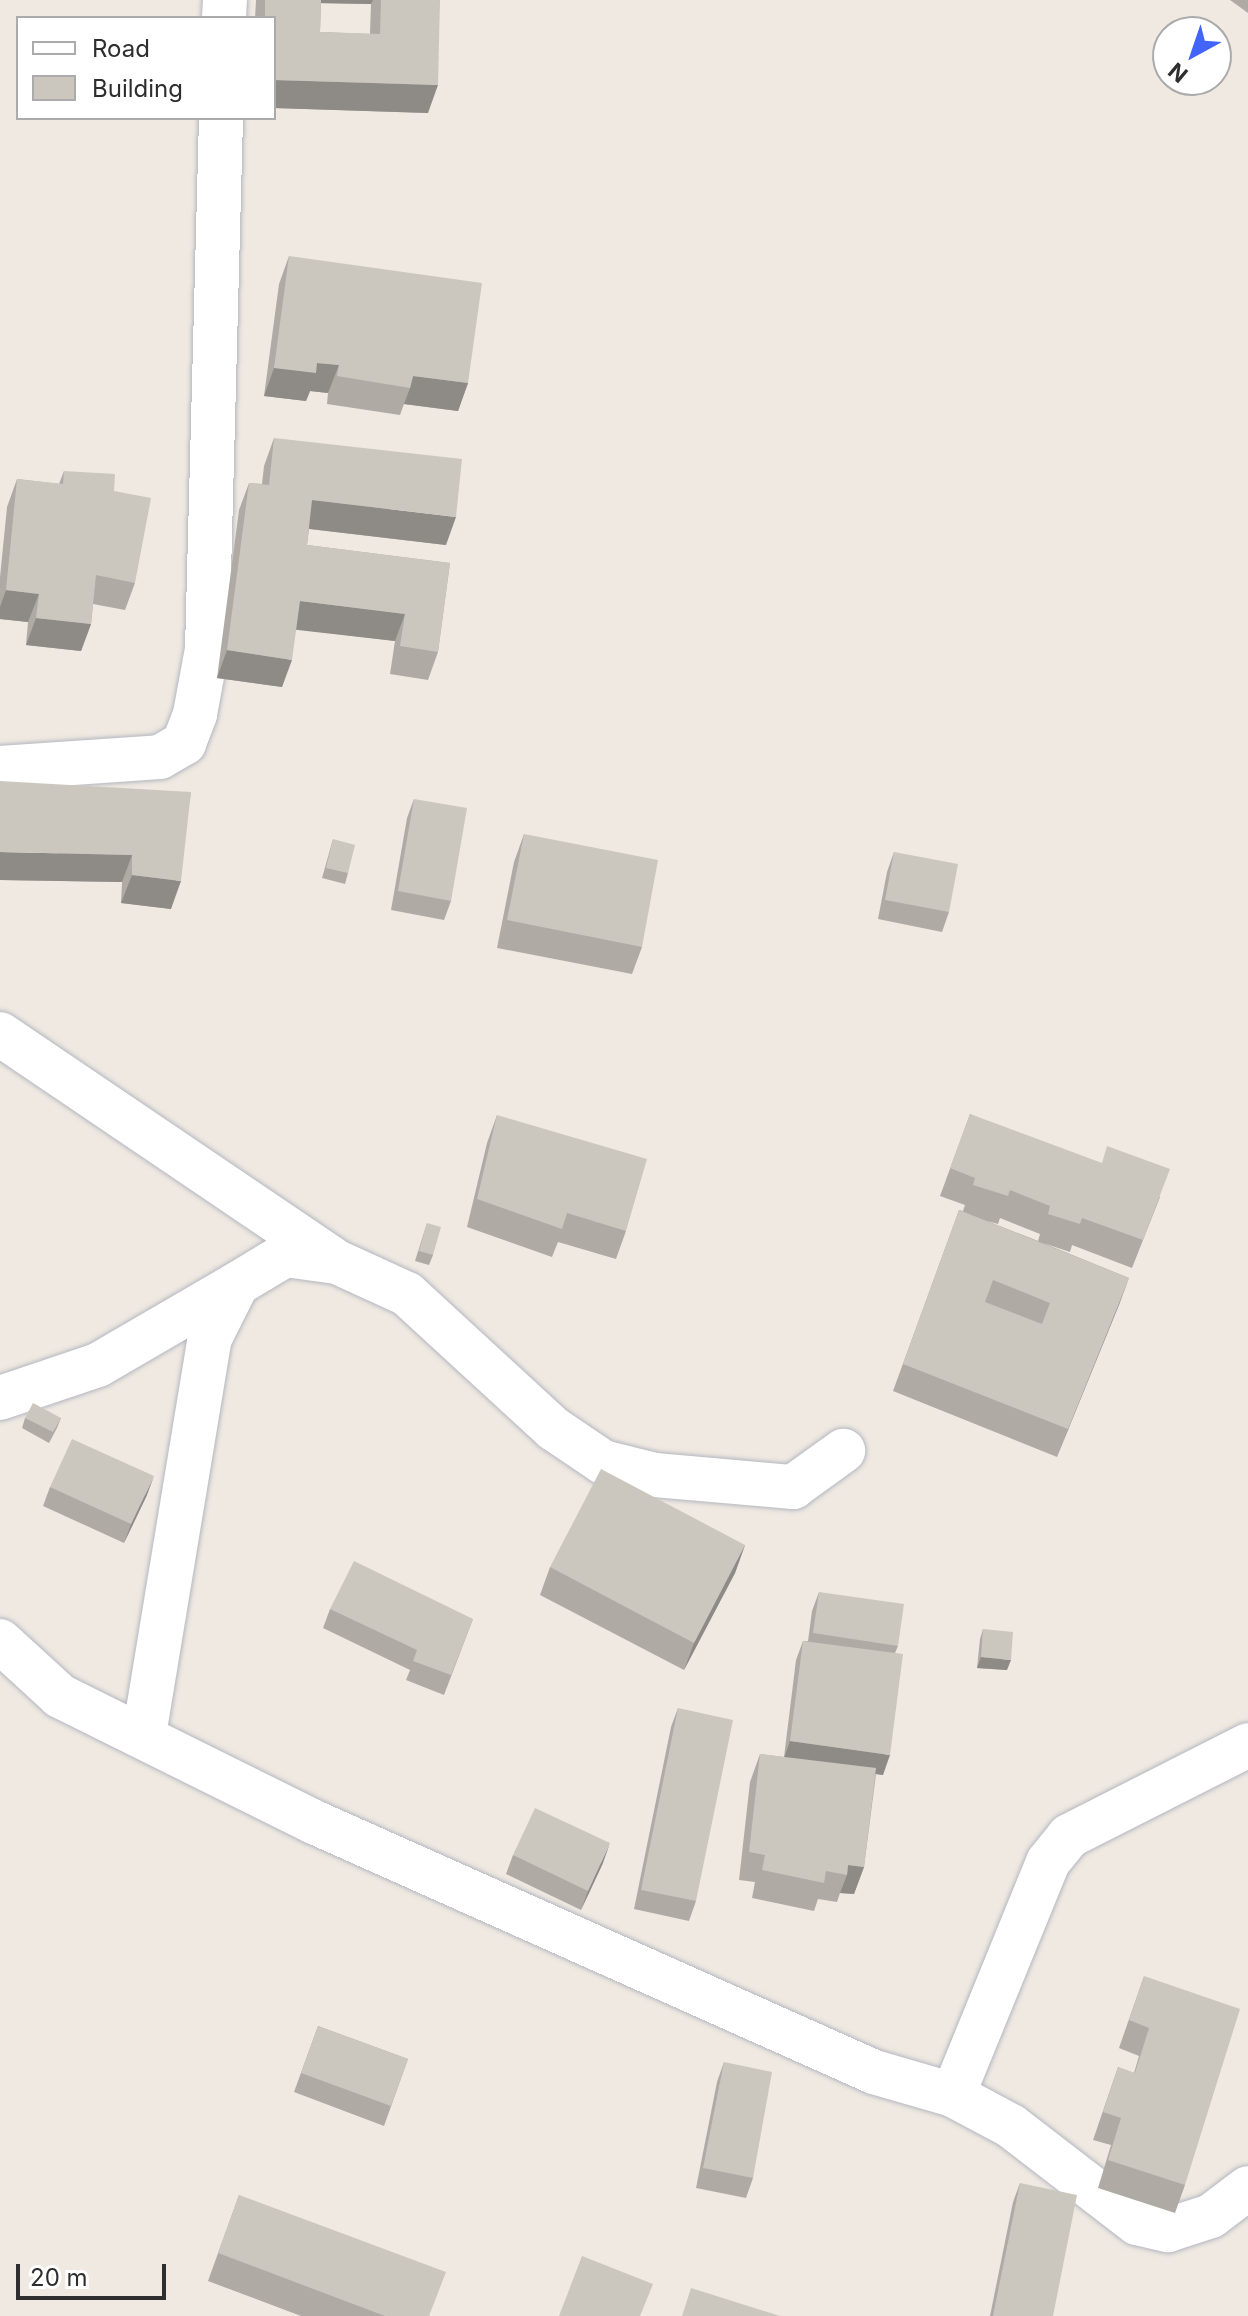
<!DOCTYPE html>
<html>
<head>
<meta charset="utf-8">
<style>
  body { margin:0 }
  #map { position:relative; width:1248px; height:2316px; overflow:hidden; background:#efe9e1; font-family:Inter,sans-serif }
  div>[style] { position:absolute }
  .roads { filter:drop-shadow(0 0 2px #b4b7c1) drop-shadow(0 0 2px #b4b7c1) }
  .street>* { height:44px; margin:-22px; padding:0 22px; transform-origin:22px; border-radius:22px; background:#fff }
  .wall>* { inset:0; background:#afaba4 }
  .shaded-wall>* { inset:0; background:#8e8b86 }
  .building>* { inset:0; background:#cbc7bf }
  span { translate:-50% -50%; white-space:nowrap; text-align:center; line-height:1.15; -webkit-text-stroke:8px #fff; paint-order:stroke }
  .legend { position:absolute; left:16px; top:16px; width:260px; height:104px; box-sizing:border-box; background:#fff; border:2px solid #ababab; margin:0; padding:10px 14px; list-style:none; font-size:24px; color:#2e2e2e }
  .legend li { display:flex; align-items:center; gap:16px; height:40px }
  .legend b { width:40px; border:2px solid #ababab }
  .north { position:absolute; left:1152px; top:16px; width:80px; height:80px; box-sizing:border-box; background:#fff; border:2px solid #ababab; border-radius:50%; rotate:220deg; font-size:22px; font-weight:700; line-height:32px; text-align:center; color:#2e2e2e }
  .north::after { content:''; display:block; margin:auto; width:28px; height:36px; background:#4264fb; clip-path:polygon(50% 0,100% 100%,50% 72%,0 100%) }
  .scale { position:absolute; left:16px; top:2264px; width:150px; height:36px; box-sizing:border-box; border:4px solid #2e2e2e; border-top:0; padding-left:10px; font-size:24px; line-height:28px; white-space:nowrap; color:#2e2e2e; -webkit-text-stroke:6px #fff; paint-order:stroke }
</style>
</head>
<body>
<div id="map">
  <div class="roads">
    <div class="street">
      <i style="left:224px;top:18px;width:18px;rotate:-87deg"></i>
      <i style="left:0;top:768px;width:160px;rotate:-3.9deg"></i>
      <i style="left:160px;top:757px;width:28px;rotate:-30deg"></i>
      <i style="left:184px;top:743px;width:31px;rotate:-69deg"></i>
      <i style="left:195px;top:714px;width:66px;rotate:-79.5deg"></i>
      <i style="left:207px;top:649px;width:531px;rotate:-88.49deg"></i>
      <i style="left:0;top:1034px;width:400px;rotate:34.1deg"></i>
      <i style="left:0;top:1398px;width:103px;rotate:-18.6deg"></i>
      <i style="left:98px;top:1365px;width:161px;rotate:-30.2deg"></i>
      <i style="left:0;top:1641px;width:81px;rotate:42.5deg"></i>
      <i style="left:60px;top:1696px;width:284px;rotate:26.4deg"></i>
      <i style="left:314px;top:1822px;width:613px;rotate:24.06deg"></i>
      <i style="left:874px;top:2072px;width:82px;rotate:16.2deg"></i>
      <i style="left:953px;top:2095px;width:66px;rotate:28.1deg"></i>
      <i style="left:1011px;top:2126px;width:159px;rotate:37.6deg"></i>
      <i style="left:1137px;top:2223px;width:32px;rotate:13deg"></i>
      <i style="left:1168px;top:2230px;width:45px;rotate:-18deg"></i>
      <i style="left:1211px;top:2216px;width:46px;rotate:-37.1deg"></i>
      <i style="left:144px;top:1735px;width:402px;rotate:-80.6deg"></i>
      <i style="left:210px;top:1338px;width:60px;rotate:-63.4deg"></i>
      <i style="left:237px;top:1284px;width:56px;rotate:-31.1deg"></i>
      <i style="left:285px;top:1255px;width:52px;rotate:7.7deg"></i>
      <i style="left:337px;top:1262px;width:77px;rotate:24.6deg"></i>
      <i style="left:407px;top:1294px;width:200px;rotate:42.6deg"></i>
      <i style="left:554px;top:1429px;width:59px;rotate:34deg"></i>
      <i style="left:603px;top:1462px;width:54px;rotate:14deg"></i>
      <i style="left:655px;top:1475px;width:139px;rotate:5deg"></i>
      <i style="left:793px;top:1487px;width:62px;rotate:-35.8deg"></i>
      <i style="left:953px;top:2095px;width:252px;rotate:-67.8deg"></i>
      <i style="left:1048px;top:1862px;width:33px;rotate:-51deg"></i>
      <i style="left:1069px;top:1836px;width:201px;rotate:-26.9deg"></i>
    </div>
  </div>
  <div class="wall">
    <i style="clip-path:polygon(evenodd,256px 0,440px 0,428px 113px,274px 108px,274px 18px,255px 18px,256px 0,321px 3px,371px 4px,370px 34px,320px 32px,321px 3px)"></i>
    <i style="clip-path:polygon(1230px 0,1248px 0,1248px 13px)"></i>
    <i style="clip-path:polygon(289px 256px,468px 383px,458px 411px,404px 404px,400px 415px,327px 404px,328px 393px,310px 391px,306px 401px,264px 396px,279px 284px)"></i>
    <i style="clip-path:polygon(274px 438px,446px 545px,309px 529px,307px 545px,450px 563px,438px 652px,428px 680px,390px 674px,395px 641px,296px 629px,282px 687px,217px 678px,239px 510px,249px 483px,262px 484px,264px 466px)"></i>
    <i style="clip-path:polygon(64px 471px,114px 491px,135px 583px,125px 610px,93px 604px,91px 624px,81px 651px,26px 645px,28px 622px,0 619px,0 577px,7px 507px,17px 479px,59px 484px)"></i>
    <i style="clip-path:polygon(191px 792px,171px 909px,121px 903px,122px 882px,0 880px)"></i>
    <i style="clip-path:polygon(414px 799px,451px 901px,444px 920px,391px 910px,407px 818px)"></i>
    <i style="clip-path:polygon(524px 834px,642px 947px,632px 974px,497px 948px,514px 862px)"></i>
    <i style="clip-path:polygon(333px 839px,348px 873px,345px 884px,322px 878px)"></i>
    <i style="clip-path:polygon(894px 852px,949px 912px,942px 932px,878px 919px,887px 872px)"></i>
    <i style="clip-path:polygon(evenodd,970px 1114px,1160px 1197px,1132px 1268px,1072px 1245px,1070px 1252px,1043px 1243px,1129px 1278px,1057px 1457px,893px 1391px,959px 1210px,963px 1211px,965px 1205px,940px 1196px,970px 1114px,1000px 1218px,1040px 1234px,1038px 1241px,987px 1221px,998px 1224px,1000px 1218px)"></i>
    <i style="clip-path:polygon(497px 1115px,626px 1231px,616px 1259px,558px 1242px,552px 1257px,467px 1227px,487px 1143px)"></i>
    <i style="clip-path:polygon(427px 1223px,433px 1255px,429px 1265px,415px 1261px)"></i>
    <i style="clip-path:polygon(25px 1418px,61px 1418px,57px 1428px,49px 1443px,22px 1428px)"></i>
    <i style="clip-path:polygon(50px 1487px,147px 1495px,124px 1543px,43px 1506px)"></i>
    <i style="clip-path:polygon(745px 1545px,735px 1573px,684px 1670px,540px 1595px,550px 1567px)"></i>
    <i style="clip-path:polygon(819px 1592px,898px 1646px,895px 1653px,883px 1775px,876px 1774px,864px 1867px,854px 1894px,840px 1893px,837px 1902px,818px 1899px,814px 1911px,752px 1898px,755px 1882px,739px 1880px,750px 1782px,760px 1754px,784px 1757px,796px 1660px,803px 1641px,808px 1641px,812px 1611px)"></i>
    <i style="clip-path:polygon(330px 1609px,473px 1619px,444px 1695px,406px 1680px,410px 1670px,323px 1628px)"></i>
    <i style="clip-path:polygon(983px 1629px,1007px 1670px,977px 1668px,980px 1639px)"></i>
    <i style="clip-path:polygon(678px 1708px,696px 1901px,689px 1921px,634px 1909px,671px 1727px)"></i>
    <i style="clip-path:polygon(513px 1855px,603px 1863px,581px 1910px,506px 1874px)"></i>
    <i style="clip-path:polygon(1144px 1976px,1185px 2185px,1175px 2213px,1098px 2188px,1111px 2145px,1093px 2140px,1118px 2067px,1134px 2073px,1139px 2056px,1119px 2048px)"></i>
    <i style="clip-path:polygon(318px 2026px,408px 2059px,384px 2126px,294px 2092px)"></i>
    <i style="clip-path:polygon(724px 2062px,753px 2178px,746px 2198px,696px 2188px,717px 2082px)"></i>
    <i style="clip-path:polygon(1020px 2183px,1053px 2316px,990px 2316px,1013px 2202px)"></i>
    <i style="clip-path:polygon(239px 2195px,430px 2316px,301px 2316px,208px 2281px)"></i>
  </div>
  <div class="shaded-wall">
    <i style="clip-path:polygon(313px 0,373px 0,371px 4px,312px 3px)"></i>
    <i style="clip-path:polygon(274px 80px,438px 85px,428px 113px,274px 108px)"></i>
    <i style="clip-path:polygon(317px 363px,339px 365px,328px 393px,310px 391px,306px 401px,264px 396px,274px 368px)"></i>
    <i style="clip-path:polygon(413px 376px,468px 383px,458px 411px,404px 404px,410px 388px)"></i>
    <i style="clip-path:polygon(312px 500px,456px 517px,446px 545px,302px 528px)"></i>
    <i style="clip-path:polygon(6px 590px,39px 594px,28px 622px,0 619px,0 607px)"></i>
    <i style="clip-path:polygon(300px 601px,405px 614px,395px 641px,289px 629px)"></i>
    <i style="clip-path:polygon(36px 618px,91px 624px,81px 651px,26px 645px)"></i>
    <i style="clip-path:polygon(227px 650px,292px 660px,282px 687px,217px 678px)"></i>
    <i style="clip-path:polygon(0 852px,132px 855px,122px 882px,0 880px)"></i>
    <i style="clip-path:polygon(132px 875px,181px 881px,171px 909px,121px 903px)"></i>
    <i style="clip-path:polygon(1129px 1278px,1119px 1305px,1057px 1457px,1068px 1429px)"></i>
    <i style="clip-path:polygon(154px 1476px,147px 1495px,124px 1543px,131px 1524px)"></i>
    <i style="clip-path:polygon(745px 1545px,735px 1573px,684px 1670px,694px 1643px)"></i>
    <i style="clip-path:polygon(981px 1657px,1011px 1660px,1007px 1670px,977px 1668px)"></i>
    <i style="clip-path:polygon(790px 1741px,890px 1755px,883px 1775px,783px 1761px)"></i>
    <i style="clip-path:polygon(610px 1843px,603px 1863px,581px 1910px,588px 1891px)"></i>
    <i style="clip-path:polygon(848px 1865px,864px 1867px,854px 1894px,840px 1893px,847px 1875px)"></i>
  </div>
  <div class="building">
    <i style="clip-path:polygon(265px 0,321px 0,320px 32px,380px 34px,381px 0,440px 0,438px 85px,274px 80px,274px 18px,265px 18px)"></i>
    <i style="clip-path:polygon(289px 256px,482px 283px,468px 383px,413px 376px,410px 388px,337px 376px,339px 365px,317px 363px,316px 373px,274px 368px)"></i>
    <i style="clip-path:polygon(274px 438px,462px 459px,456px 517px,312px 500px,307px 545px,450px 563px,438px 652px,400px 646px,405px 614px,300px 601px,292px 660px,227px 650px,249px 483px,269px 485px)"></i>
    <i style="clip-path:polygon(64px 471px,115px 474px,114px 491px,151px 498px,135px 583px,96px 575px,91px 624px,36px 618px,39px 594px,6px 590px,17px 479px,63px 484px)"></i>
    <i style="clip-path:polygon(0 781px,191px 792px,181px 881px,132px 875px,132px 855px,0 852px)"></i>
    <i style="clip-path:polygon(414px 799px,467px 808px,451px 901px,398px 891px)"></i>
    <i style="clip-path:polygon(524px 834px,658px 860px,642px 947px,507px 920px)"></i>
    <i style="clip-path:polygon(333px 839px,355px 845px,348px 873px,326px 868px)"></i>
    <i style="clip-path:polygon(894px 852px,958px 864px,949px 912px,885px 900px)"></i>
    <i style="clip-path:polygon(970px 1114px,1102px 1163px,1107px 1146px,1170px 1169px,1143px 1240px,1082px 1218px,1080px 1224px,1048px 1214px,1050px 1206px,1010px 1190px,1008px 1196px,973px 1185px,975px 1178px,950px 1168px)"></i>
    <i style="clip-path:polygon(497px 1115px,647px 1159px,626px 1231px,567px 1213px,562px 1229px,477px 1199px)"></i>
    <i style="clip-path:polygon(evenodd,959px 1210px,1129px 1278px,1068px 1429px,903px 1364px,959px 1210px,993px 1280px,1050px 1303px,1042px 1324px,985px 1302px,993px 1280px)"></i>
    <i style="clip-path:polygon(427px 1223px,441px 1227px,433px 1255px,419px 1251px)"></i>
    <i style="clip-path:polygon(33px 1403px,61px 1418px,53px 1432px,25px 1418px)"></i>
    <i style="clip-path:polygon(72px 1439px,154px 1476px,131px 1524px,50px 1487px)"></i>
    <i style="clip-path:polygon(601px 1469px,745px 1545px,694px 1643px,550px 1567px)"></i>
    <i style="clip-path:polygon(354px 1561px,473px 1619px,451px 1675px,413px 1661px,417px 1650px,330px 1609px)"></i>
    <i style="clip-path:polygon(819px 1592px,904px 1604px,898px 1646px,813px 1633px)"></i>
    <i style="clip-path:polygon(983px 1629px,1013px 1632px,1011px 1660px,981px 1657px)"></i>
    <i style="clip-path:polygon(803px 1641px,903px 1654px,890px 1755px,790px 1741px)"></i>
    <i style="clip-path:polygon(678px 1708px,733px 1720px,696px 1901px,641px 1890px)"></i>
    <i style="clip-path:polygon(760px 1754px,876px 1768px,864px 1867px,848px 1865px,847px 1875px,826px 1871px,824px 1883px,762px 1870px,765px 1855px,749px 1852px)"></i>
    <i style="clip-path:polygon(535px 1808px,610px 1843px,588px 1891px,513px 1855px)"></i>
    <i style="clip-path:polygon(1144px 1976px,1240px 2009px,1185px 2185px,1108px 2160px,1121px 2118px,1103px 2112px,1118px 2067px,1135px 2073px,1149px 2028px,1129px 2020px)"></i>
    <i style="clip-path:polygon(318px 2026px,408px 2059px,391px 2106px,301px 2073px)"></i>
    <i style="clip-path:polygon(724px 2062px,772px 2072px,753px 2178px,703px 2168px)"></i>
    <i style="clip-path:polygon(1020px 2183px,1077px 2195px,1053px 2316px,993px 2316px)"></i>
    <i style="clip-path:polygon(239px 2195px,446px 2272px,429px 2316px,385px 2316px,218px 2253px)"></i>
    <i style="clip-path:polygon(582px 2256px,653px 2284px,640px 2316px,559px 2316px)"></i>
    <i style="clip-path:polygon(691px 2288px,780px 2316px,682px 2316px)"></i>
  </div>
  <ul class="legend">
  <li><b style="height:10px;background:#fff"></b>Road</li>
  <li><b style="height:22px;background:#cbc7bf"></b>Building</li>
  </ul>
  <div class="north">N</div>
  <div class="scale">20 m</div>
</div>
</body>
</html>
